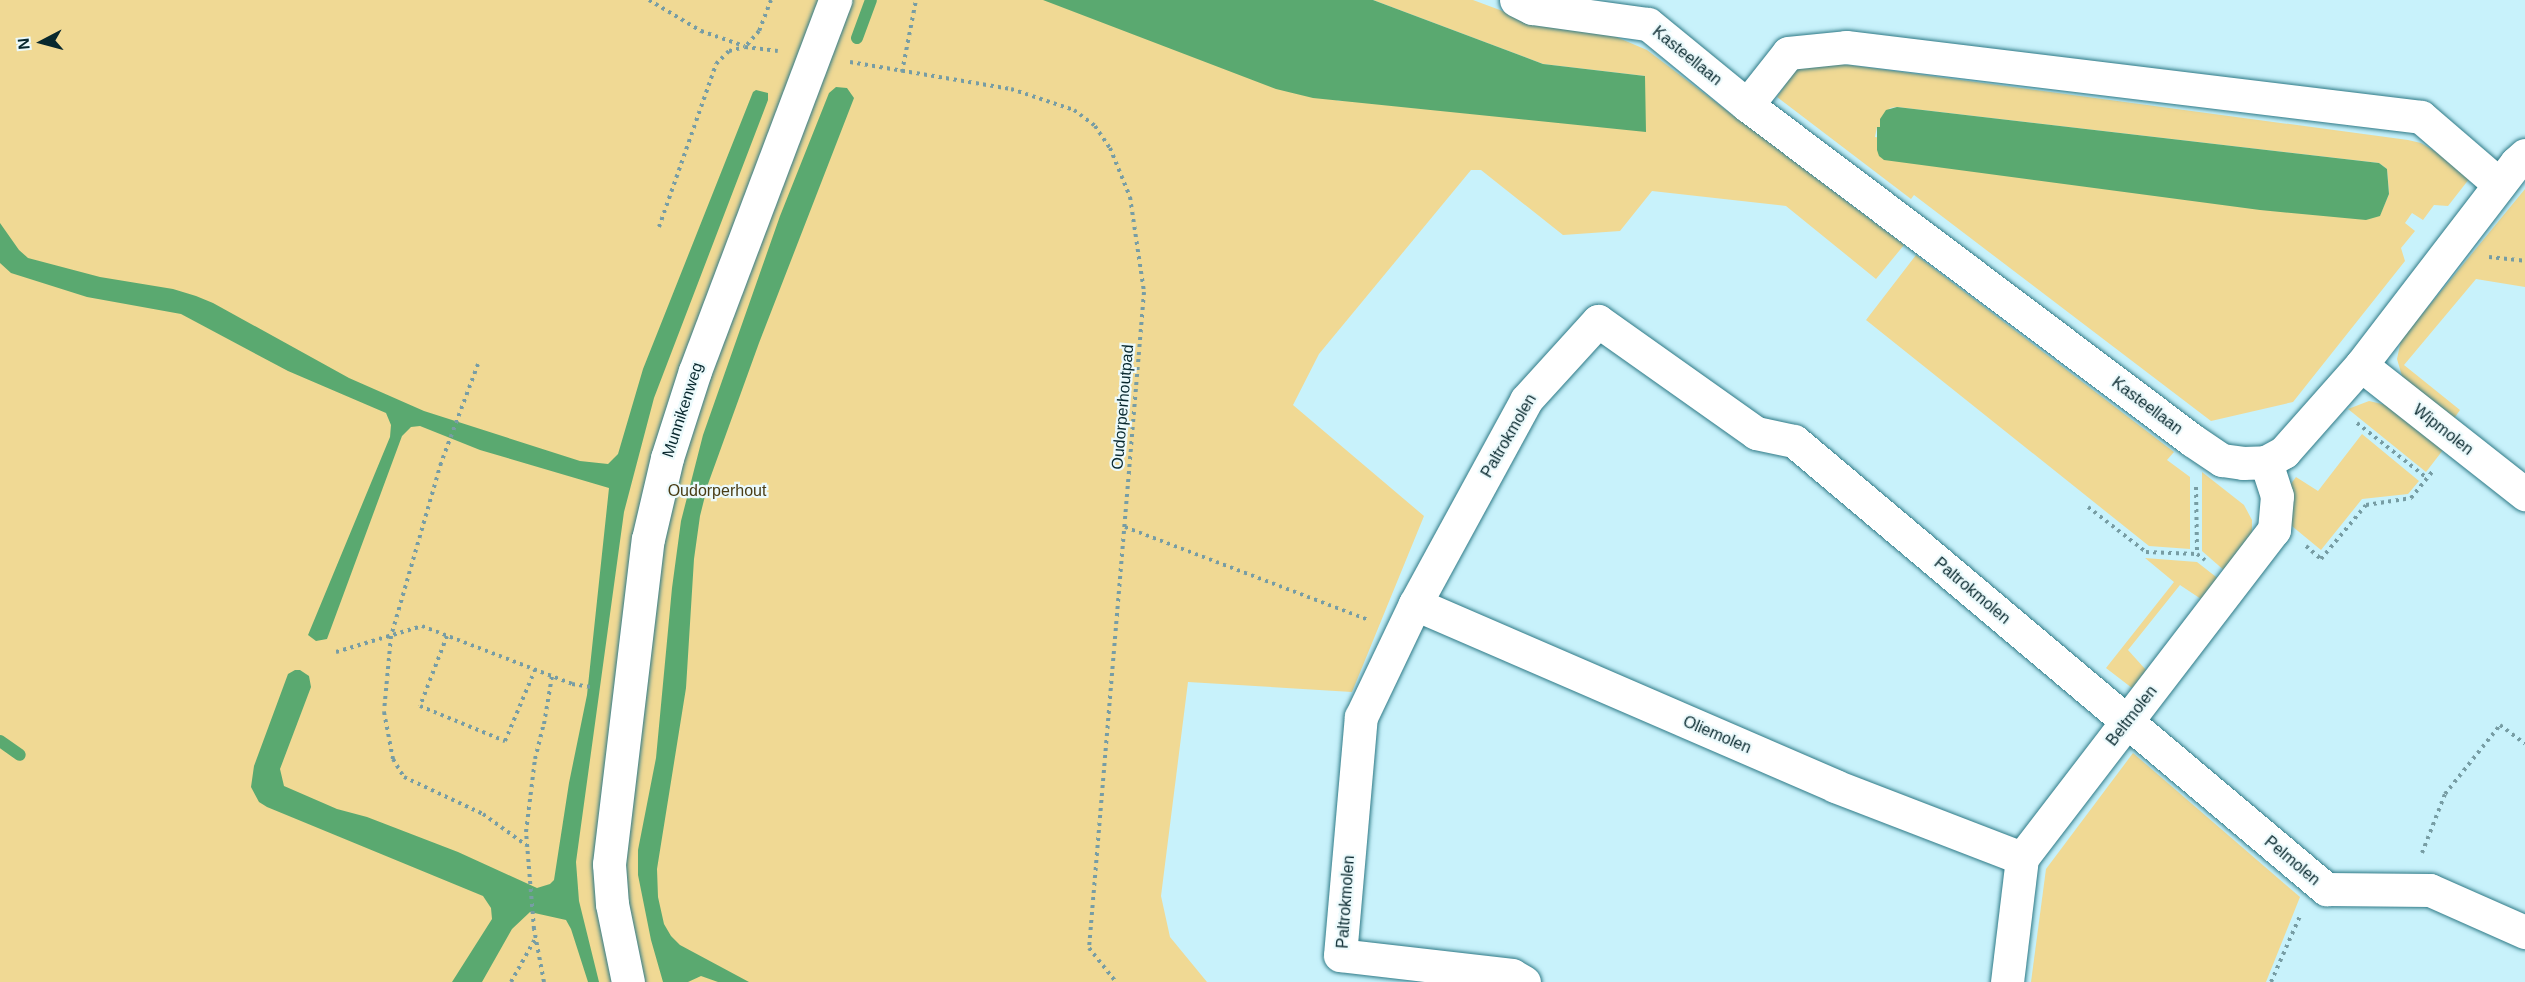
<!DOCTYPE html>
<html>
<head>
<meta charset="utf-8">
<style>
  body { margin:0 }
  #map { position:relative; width:2525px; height:982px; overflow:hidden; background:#c8f2fb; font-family:Helvetica,sans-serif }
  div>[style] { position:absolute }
  .green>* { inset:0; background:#f0d994 }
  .water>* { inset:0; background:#5aa970 }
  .stream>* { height:12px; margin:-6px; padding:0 6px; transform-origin:6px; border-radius:6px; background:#5aa970 }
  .path>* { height:4px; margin-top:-2px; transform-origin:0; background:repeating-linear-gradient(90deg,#779da4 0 3px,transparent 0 7.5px) }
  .roads { filter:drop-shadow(0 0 2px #2e7986) drop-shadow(0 0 2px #2e7986) }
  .minor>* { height:33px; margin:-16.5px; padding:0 16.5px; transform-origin:16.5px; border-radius:16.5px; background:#fff }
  span { translate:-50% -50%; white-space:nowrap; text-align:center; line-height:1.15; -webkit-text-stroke:4.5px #ecfafc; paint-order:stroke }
  .street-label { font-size:16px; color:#08282e }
  .park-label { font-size:16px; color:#493c15 }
  .north { position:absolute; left:12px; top:12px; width:60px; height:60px; -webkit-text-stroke:4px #ecfafc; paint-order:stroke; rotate:264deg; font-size:16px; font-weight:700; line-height:24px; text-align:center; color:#08282e }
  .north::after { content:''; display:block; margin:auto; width:21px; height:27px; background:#08282e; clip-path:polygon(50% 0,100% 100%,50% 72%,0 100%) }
</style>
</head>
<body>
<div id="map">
  <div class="green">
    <i style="clip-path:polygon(0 0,1061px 0,1339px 101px,1645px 76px,1543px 64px,1373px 0,1473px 0,1532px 22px,1614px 36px,1647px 50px,1904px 245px,1876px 279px,1786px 206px,1652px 191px,1620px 231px,1563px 235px,1481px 170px,1471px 170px,1319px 354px,1293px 405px,1424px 516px,1352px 692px,1188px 682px,1161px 896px,1170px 937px,1207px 982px,0 982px)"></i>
    <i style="clip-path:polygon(evenodd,1812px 60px,2408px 140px,2421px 143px,2473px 174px,2448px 206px,2434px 205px,2423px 220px,2412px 213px,2405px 223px,2415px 231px,2401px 248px,2405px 261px,2293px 402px,2211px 421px,1914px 195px,1911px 199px,1777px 97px,1799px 65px,1812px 60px,1897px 107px,2379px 163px,2387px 169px,2389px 194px,2380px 215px,1875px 137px,1877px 127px,1880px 127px,1890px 108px,1897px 107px)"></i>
    <i style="clip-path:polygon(2525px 189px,2525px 287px,2476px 279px,2404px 365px,2460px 410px,2453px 420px,2402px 376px,2397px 359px,2401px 340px)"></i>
    <i style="clip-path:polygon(1916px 255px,2174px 452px,2167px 460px,2190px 477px,2190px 549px,2149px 546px,1866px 320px)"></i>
    <i style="clip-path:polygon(2369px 401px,2386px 405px,2443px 450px,2426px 472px,2348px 409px)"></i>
    <i style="clip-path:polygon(2362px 434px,2419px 481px,2408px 494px,2362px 499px,2321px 550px,2287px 522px,2287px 489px,2296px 477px,2318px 491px)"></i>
    <i style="clip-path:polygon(2202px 472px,2244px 505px,2252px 520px,2252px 533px,2226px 572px,2202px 551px)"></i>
    <i style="clip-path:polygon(2145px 558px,2197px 562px,2220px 580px,2201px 599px,2180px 585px,2128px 650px,2146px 670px,2132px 688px,2106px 668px,2174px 582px)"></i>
    <i style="clip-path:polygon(2133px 753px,2300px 897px,2266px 982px,2031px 982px,2046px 869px)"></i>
  </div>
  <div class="water">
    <i style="clip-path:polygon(1043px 0,1373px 0,1543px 64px,1645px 76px,1646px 132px,1313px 98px,1276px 89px)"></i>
    <i style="clip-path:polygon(836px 87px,847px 88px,854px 98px,759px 343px,708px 484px,700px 516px,694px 559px,686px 688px,657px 869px,658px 897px,664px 924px,671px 936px,680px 945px,749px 982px,718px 982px,701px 976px,688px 982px,663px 982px,651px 940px,638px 875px,638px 850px,656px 758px,672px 588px,681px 521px,703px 435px,780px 216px,829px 93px)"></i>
    <i style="clip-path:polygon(756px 90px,768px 93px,768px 100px,654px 398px,624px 512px,576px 862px,579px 901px,599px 982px,588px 982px,571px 929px,566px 920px,530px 912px,512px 929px,482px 982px,452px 982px,492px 919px,491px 908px,483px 896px,267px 807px,259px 802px,251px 787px,254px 766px,288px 674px,295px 670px,300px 670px,309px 676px,311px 687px,280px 769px,284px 786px,337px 809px,367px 817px,458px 852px,537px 888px,550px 884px,554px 880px,569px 783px,587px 695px,609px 488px,480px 450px,420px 426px,411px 427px,402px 436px,327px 639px,316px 641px,308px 635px,390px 437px,391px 425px,386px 413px,288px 371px,181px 314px,87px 297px,11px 273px,0 263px,0 223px,19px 250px,28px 258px,100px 277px,173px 289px,196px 296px,213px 303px,349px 378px,424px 411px,580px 461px,608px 464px,618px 454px,643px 369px,753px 92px)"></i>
    <i style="clip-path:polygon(1897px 107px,2379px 163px,2387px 169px,2389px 194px,2380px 216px,2366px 220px,2260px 210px,1884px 160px,1879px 156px,1877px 150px,1877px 127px,1880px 127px,1880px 119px,1886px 110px)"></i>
  </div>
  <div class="stream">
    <i style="left:857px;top:38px;width:40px;rotate:-69.8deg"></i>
    <i style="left:0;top:741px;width:24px;rotate:35deg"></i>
  </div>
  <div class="path">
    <i style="left:649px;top:0;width:61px;rotate:30.8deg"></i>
    <i style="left:701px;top:31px;width:46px;rotate:19.2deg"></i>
    <i style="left:771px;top:0;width:33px;rotate:111deg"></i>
    <i style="left:759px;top:31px;width:21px;rotate:131deg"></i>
    <i style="left:745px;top:47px;width:33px;rotate:7deg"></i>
    <i style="left:850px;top:62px;width:163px;rotate:9.5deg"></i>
    <i style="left:1011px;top:89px;width:66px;rotate:18.4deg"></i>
    <i style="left:1074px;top:110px;width:26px;rotate:37deg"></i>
    <i style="left:1095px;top:126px;width:27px;rotate:56deg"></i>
    <i style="left:1110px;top:148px;width:53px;rotate:67.8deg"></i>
    <i style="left:1130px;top:197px;width:96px;rotate:81.6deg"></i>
    <i style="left:1144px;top:292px;width:658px;rotate:94.79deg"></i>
    <i style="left:1089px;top:948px;width:43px;rotate:51.5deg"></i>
    <i style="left:902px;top:72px;width:73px;rotate:-79deg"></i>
    <i style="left:659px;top:227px;width:173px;rotate:-70.7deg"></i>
    <i style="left:716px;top:64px;width:18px;rotate:-45deg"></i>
    <i style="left:729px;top:51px;width:16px;rotate:-14deg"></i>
    <i style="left:2489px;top:257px;width:36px;rotate:6deg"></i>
    <i style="left:478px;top:364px;width:106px;rotate:110.5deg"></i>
    <i style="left:441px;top:463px;width:180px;rotate:106.1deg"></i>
    <i style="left:391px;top:636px;width:76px;rotate:95.3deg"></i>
    <i style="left:384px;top:712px;width:48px;rotate:79.2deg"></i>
    <i style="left:393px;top:759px;width:21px;rotate:59deg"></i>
    <i style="left:404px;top:777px;width:87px;rotate:25.1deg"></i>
    <i style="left:483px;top:814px;width:53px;rotate:35.8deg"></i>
    <i style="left:2357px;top:423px;width:89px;rotate:38.2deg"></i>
    <i style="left:2196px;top:487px;width:67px;rotate:89.1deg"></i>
    <i style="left:2197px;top:554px;width:10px;rotate:37deg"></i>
    <i style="left:2088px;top:507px;width:73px;rotate:37.8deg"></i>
    <i style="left:2146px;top:552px;width:51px;rotate:2.2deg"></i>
    <i style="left:1125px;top:527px;width:260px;rotate:20.9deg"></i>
    <i style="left:2306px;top:546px;width:20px;rotate:41deg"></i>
    <i style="left:2321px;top:559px;width:70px;rotate:-50.2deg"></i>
    <i style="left:2366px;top:505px;width:46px;rotate:-8.8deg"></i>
    <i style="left:2411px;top:498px;width:36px;rotate:-51deg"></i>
    <i style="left:447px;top:636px;width:75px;rotate:111.1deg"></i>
    <i style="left:420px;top:706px;width:92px;rotate:22.4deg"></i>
    <i style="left:505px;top:741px;width:77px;rotate:-67.1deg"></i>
    <i style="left:336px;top:652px;width:90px;rotate:-16.8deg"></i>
    <i style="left:422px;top:626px;width:161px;rotate:21.1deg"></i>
    <i style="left:572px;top:684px;width:20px;rotate:9deg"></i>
    <i style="left:2422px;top:853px;width:63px;rotate:-68.7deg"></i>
    <i style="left:2445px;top:794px;width:88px;rotate:-51.4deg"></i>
    <i style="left:2500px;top:725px;width:31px;rotate:37deg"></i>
    <i style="left:511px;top:982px;width:49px;rotate:-60.8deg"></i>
    <i style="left:544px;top:982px;width:54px;rotate:-100.7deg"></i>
    <i style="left:534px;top:929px;width:97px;rotate:-94.7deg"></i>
    <i style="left:526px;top:832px;width:74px;rotate:-83deg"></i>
    <i style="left:535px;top:759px;width:36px;rotate:-76deg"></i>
    <i style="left:544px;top:724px;width:49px;rotate:-80.5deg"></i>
    <i style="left:2271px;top:982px;width:72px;rotate:-66.3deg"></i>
  </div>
  <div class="roads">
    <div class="minor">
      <i style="left:1516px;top:0;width:18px;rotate:27deg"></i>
      <i style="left:1532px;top:8px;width:117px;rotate:7.9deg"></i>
      <i style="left:1648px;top:24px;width:128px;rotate:39.3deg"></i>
      <i style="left:1747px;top:105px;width:557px;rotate:36.97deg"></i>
      <i style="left:2192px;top:440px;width:36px;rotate:34deg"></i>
      <i style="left:2222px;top:460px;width:21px;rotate:8deg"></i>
      <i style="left:2243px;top:463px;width:23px;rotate:-2deg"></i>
      <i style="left:2266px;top:462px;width:21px;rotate:-29deg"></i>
      <i style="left:2284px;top:452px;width:116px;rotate:-48.5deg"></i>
      <i style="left:2361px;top:365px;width:255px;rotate:-52.5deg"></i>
      <i style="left:2516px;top:163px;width:12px;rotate:-42deg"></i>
      <i style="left:1747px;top:105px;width:66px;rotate:-51.7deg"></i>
      <i style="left:1788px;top:53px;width:58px;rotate:-5.9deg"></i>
      <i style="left:1846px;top:47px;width:579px;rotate:6.94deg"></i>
      <i style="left:2421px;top:117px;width:103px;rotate:40.7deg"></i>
      <i style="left:2361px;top:365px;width:209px;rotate:38.2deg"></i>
      <i style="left:1415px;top:604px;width:458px;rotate:23.4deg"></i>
      <i style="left:1835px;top:786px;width:200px;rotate:21.1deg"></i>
      <i style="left:628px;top:982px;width:80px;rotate:-101.6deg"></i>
      <i style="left:612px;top:904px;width:40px;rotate:-94.3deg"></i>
      <i style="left:609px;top:864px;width:327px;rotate:-83.2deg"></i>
      <i style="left:648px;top:539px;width:83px;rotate:-76.8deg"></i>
      <i style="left:667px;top:458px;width:91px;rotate:-72.2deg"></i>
      <i style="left:695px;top:371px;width:397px;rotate:-69.3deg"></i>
      <i style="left:1524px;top:982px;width:14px;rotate:-150deg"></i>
      <i style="left:1512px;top:975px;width:173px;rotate:-173.4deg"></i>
      <i style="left:1340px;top:955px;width:239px;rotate:-85deg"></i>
      <i style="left:1361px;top:717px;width:125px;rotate:-64.5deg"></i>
      <i style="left:1415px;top:604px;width:232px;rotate:-61.4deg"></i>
      <i style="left:1526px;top:400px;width:107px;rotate:-47.7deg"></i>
      <i style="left:1598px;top:321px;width:194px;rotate:35.3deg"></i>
      <i style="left:1756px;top:433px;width:39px;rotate:12deg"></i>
      <i style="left:1794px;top:441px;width:696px;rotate:40.1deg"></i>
      <i style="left:2326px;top:889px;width:104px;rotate:0.6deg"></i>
      <i style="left:2430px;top:890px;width:104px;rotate:23.9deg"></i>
      <i style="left:2007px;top:982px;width:125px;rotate:-83.1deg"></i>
      <i style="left:2022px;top:858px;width:414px;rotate:-52.5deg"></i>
      <i style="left:2274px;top:530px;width:34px;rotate:-85deg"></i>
      <i style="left:2277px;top:496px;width:36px;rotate:-108deg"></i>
    </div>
  </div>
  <div class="street-label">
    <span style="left:1687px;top:56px;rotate:39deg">Kasteellaan</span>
    <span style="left:2147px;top:406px;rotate:37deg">Kasteellaan</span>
    <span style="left:1123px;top:407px;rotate:-85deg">Oudorperhoutpad</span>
    <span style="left:683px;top:410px;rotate:-72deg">Munnikenweg</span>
    <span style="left:2443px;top:430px;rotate:38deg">Wipmolen</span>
    <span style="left:1509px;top:436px;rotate:-60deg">Paltrokmolen</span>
    <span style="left:1972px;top:591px;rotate:40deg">Paltrokmolen</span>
    <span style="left:2132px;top:716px;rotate:-52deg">Beltmolen</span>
    <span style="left:1717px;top:735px;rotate:23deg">Oliemolen</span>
    <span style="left:2292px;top:861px;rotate:40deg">Pelmolen</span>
    <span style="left:1346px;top:902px;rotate:-86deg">Paltrokmolen</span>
  </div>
  <div class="park-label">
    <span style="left:717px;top:491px">Oudorperhout</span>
  </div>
  <div class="north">N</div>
</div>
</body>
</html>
